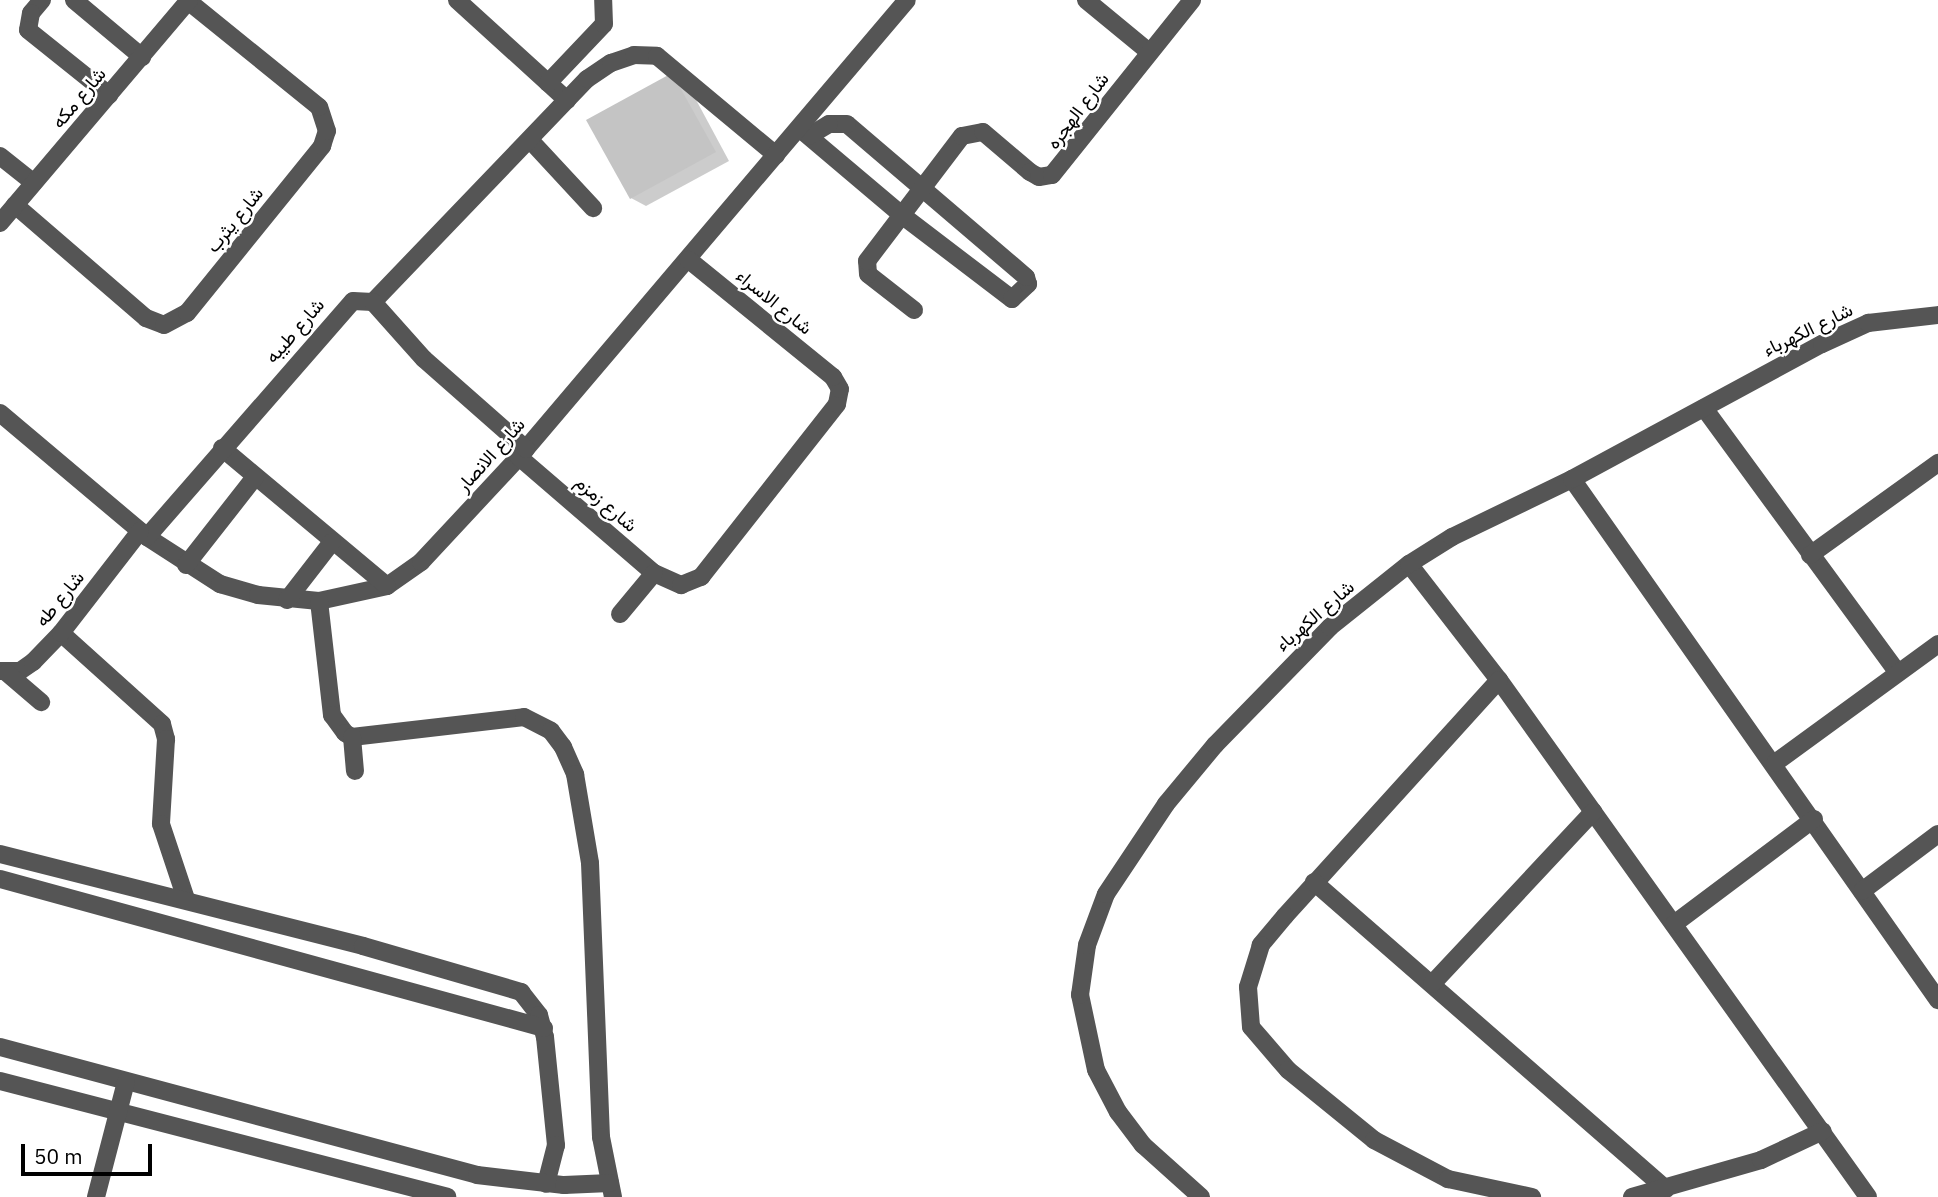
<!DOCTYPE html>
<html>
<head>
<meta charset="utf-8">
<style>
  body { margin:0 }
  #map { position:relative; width:1938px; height:1197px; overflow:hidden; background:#fff; font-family:"IBM Plex Sans",Vazirmatn,sans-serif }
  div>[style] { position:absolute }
  .shadow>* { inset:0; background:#0003 }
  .building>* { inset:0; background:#c4c4c4 }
  .minor>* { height:18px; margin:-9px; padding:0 9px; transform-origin:9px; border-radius:9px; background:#555 }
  span { translate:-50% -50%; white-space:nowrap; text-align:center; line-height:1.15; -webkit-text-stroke:5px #fff; paint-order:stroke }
  .street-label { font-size:19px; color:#000 }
  .scale { position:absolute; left:21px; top:1144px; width:131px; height:32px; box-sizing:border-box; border:4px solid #000; border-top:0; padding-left:9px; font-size:21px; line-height:24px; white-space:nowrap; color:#000; -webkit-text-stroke:5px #fff; paint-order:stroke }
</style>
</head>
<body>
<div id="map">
  <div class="shadow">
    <i style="clip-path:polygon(672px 75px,687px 83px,729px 161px,646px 206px,631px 198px)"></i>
  </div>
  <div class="building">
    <i style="clip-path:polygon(672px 73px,716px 152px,630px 199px,586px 120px)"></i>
  </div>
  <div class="minor">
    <i style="left:42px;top:0;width:17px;rotate:130deg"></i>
    <i style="left:31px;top:13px;width:17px;rotate:100deg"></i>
    <i style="left:28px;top:30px;width:104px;rotate:38.7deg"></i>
    <i style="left:74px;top:0;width:89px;rotate:40deg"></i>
    <i style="left:457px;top:0;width:149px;rotate:42.3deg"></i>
    <i style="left:1086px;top:0;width:82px;rotate:39.5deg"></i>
    <i style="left:548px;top:83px;width:81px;rotate:-46.5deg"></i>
    <i style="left:604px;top:24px;width:24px;rotate:-92deg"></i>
    <i style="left:800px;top:129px;width:135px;rotate:40.2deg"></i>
    <i style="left:903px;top:216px;width:137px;rotate:37.3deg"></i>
    <i style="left:1012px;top:299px;width:22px;rotate:-43deg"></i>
    <i style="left:1028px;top:284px;width:7px;rotate:-106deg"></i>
    <i style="left:1026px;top:277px;width:235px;rotate:-139.5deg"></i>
    <i style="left:847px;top:124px;width:18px;rotate:180deg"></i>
    <i style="left:829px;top:124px;width:23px;rotate:149deg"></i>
    <i style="left:530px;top:140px;width:93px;rotate:47.2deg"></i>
    <i style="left:0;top:156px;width:43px;rotate:38.5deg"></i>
    <i style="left:15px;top:205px;width:173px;rotate:40.8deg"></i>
    <i style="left:146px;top:318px;width:19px;rotate:21deg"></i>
    <i style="left:164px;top:325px;width:26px;rotate:-28deg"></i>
    <i style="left:187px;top:313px;width:215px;rotate:-51deg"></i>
    <i style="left:322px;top:146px;width:16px;rotate:-72deg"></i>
    <i style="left:327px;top:131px;width:25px;rotate:-108deg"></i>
    <i style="left:319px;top:107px;width:169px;rotate:-141deg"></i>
    <i style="left:0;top:223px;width:292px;rotate:-49.7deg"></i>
    <i style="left:373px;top:302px;width:309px;rotate:-46.2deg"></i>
    <i style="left:587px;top:79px;width:29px;rotate:-34deg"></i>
    <i style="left:611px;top:63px;width:24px;rotate:-19deg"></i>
    <i style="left:634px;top:55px;width:23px;rotate:2deg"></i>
    <i style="left:657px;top:56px;width:155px;rotate:39.8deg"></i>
    <i style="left:914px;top:310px;width:58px;rotate:-142deg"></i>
    <i style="left:868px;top:274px;width:13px;rotate:-94deg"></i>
    <i style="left:867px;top:261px;width:157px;rotate:-52.8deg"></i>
    <i style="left:962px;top:136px;width:21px;rotate:-11deg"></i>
    <i style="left:983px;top:132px;width:62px;rotate:40.4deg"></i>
    <i style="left:1030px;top:172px;width:10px;rotate:29deg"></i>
    <i style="left:1039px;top:177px;width:13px;rotate:-9deg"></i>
    <i style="left:1052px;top:175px;width:224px;rotate:-51.3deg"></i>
    <i style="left:1704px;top:408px;width:328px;rotate:53.8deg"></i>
    <i style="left:0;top:413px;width:192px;rotate:40.1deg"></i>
    <i style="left:147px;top:537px;width:87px;rotate:32.8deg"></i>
    <i style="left:220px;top:584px;width:40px;rotate:16deg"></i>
    <i style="left:258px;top:595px;width:61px;rotate:5.6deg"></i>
    <i style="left:319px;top:601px;width:70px;rotate:-12.4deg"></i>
    <i style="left:387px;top:586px;width:42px;rotate:-35.2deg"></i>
    <i style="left:421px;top:562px;width:144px;rotate:-47deg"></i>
    <i style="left:519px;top:457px;width:599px;rotate:-49.67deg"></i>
    <i style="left:222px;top:448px;width:215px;rotate:39.9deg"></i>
    <i style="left:519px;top:457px;width:178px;rotate:40.7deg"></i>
    <i style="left:654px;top:573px;width:30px;rotate:24deg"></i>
    <i style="left:681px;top:585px;width:22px;rotate:-22deg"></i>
    <i style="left:701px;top:577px;width:220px;rotate:-51.8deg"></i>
    <i style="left:837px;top:404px;width:15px;rotate:-79deg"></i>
    <i style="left:840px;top:389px;width:14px;rotate:-120deg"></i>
    <i style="left:833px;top:377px;width:186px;rotate:-140.9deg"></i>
    <i style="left:1572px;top:479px;width:637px;rotate:54.91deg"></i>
    <i style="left:147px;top:537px;width:313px;rotate:-48.9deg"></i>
    <i style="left:353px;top:301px;width:20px;rotate:3deg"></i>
    <i style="left:373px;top:302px;width:76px;rotate:48.2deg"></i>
    <i style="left:424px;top:359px;width:136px;rotate:41.4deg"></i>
    <i style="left:1810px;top:555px;width:158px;rotate:-35.7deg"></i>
    <i style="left:1409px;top:564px;width:147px;rotate:52.2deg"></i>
    <i style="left:1499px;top:680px;width:635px;rotate:54.48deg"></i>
    <i style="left:186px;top:565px;width:112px;rotate:-51.9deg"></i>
    <i style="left:287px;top:600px;width:73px;rotate:-52.2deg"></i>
    <i style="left:319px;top:601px;width:115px;rotate:83.5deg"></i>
    <i style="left:332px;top:715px;width:22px;rotate:54deg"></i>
    <i style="left:345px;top:733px;width:8px;rotate:30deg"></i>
    <i style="left:352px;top:737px;width:173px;rotate:-6.6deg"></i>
    <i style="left:524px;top:717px;width:30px;rotate:27deg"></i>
    <i style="left:551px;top:731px;width:20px;rotate:53deg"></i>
    <i style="left:563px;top:747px;width:30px;rotate:66deg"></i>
    <i style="left:575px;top:774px;width:90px;rotate:80.4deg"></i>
    <i style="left:590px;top:863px;width:274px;rotate:87.7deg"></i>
    <i style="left:601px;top:1137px;width:61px;rotate:78.7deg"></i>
    <i style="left:620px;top:614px;width:53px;rotate:-50.3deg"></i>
    <i style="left:61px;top:633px;width:136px;rotate:42deg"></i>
    <i style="left:162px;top:724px;width:16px;rotate:75deg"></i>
    <i style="left:166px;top:739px;width:85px;rotate:93.4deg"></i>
    <i style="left:161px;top:824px;width:79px;rotate:71.6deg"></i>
    <i style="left:0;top:671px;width:20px"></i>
    <i style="left:20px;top:671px;width:16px;rotate:-35deg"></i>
    <i style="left:33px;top:662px;width:40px;rotate:-46deg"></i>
    <i style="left:61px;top:633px;width:129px;rotate:-52.2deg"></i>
    <i style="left:7px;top:673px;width:45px;rotate:40.5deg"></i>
    <i style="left:1499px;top:680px;width:319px;rotate:132.2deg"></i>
    <i style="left:1285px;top:916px;width:38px;rotate:130deg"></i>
    <i style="left:1261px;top:945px;width:44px;rotate:107.2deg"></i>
    <i style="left:1248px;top:987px;width:40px;rotate:85.7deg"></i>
    <i style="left:1251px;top:1027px;width:57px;rotate:49.3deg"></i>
    <i style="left:1288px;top:1070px;width:111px;rotate:39.1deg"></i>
    <i style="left:1374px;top:1140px;width:84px;rotate:27.8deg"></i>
    <i style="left:1448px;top:1179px;width:86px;rotate:12.1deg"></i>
    <i style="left:352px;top:737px;width:34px;rotate:85deg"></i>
    <i style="left:1775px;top:763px;width:202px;rotate:-36.1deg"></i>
    <i style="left:0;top:854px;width:374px;rotate:14.2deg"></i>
    <i style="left:363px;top:946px;width:165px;rotate:16.2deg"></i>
    <i style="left:521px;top:992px;width:29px;rotate:52deg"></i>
    <i style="left:539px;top:1015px;width:23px;rotate:75deg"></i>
    <i style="left:545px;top:1037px;width:109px;rotate:84.2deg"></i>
    <i style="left:556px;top:1145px;width:40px;rotate:104.4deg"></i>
    <i style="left:0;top:879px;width:564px;rotate:15.32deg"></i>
    <i style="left:1314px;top:882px;width:467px;rotate:41.1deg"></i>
    <i style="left:1862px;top:891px;width:95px;rotate:-36.9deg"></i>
    <i style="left:1674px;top:924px;width:175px;rotate:-36.9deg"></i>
    <i style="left:1432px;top:984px;width:236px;rotate:-46.9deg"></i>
    <i style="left:0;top:1047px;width:494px;rotate:15deg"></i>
    <i style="left:477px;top:1175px;width:88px;rotate:6.6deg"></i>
    <i style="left:564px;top:1185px;width:46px;rotate:-2.5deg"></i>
    <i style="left:0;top:1081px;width:462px;rotate:14.5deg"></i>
    <i style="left:96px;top:1197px;width:119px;rotate:-75.4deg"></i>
    <i style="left:1201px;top:1197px;width:78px;rotate:-138.1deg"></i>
    <i style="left:1143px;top:1145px;width:41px;rotate:-127.1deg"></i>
    <i style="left:1118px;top:1112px;width:47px;rotate:-117.6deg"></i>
    <i style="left:1096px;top:1070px;width:77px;rotate:-102deg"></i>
    <i style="left:1080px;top:995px;width:50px;rotate:-82deg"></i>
    <i style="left:1087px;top:945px;width:54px;rotate:-69.6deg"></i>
    <i style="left:1106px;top:894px;width:108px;rotate:-56.3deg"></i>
    <i style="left:1166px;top:804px;width:77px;rotate:-50.3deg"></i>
    <i style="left:1215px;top:745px;width:165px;rotate:-45.7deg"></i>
    <i style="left:1330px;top:627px;width:101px;rotate:-38.6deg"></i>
    <i style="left:1409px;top:564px;width:51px;rotate:-32.1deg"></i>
    <i style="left:1452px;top:537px;width:133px;rotate:-25.8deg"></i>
    <i style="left:1572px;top:479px;width:284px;rotate:-28.4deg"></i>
    <i style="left:1822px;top:344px;width:51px;rotate:-24.5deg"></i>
    <i style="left:1868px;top:323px;width:70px;rotate:-6.5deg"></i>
    <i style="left:1632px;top:1197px;width:134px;rotate:-16deg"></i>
    <i style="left:1761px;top:1160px;width:68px;rotate:-25.1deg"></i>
  </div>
  <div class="street-label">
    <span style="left:79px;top:98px;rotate:-50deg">شارع مكه</span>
    <span style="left:1078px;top:111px;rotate:-53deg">شارع الهجره</span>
    <span style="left:235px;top:220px;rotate:-51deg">شارع يثرب</span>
    <span style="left:774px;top:302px;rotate:39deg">شارع الاسراء</span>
    <span style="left:1808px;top:330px;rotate:-26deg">شارع الكهرباء</span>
    <span style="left:295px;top:331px;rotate:-49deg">شارع طيبه</span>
    <span style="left:491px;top:455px;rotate:-48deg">شارع الانصار</span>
    <span style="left:606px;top:504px;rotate:41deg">شارع زمزم</span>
    <span style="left:60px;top:599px;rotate:-51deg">شارع طه</span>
    <span style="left:1315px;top:616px;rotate:-41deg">شارع الكهرباء</span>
  </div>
  <div class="scale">50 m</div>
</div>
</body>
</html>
